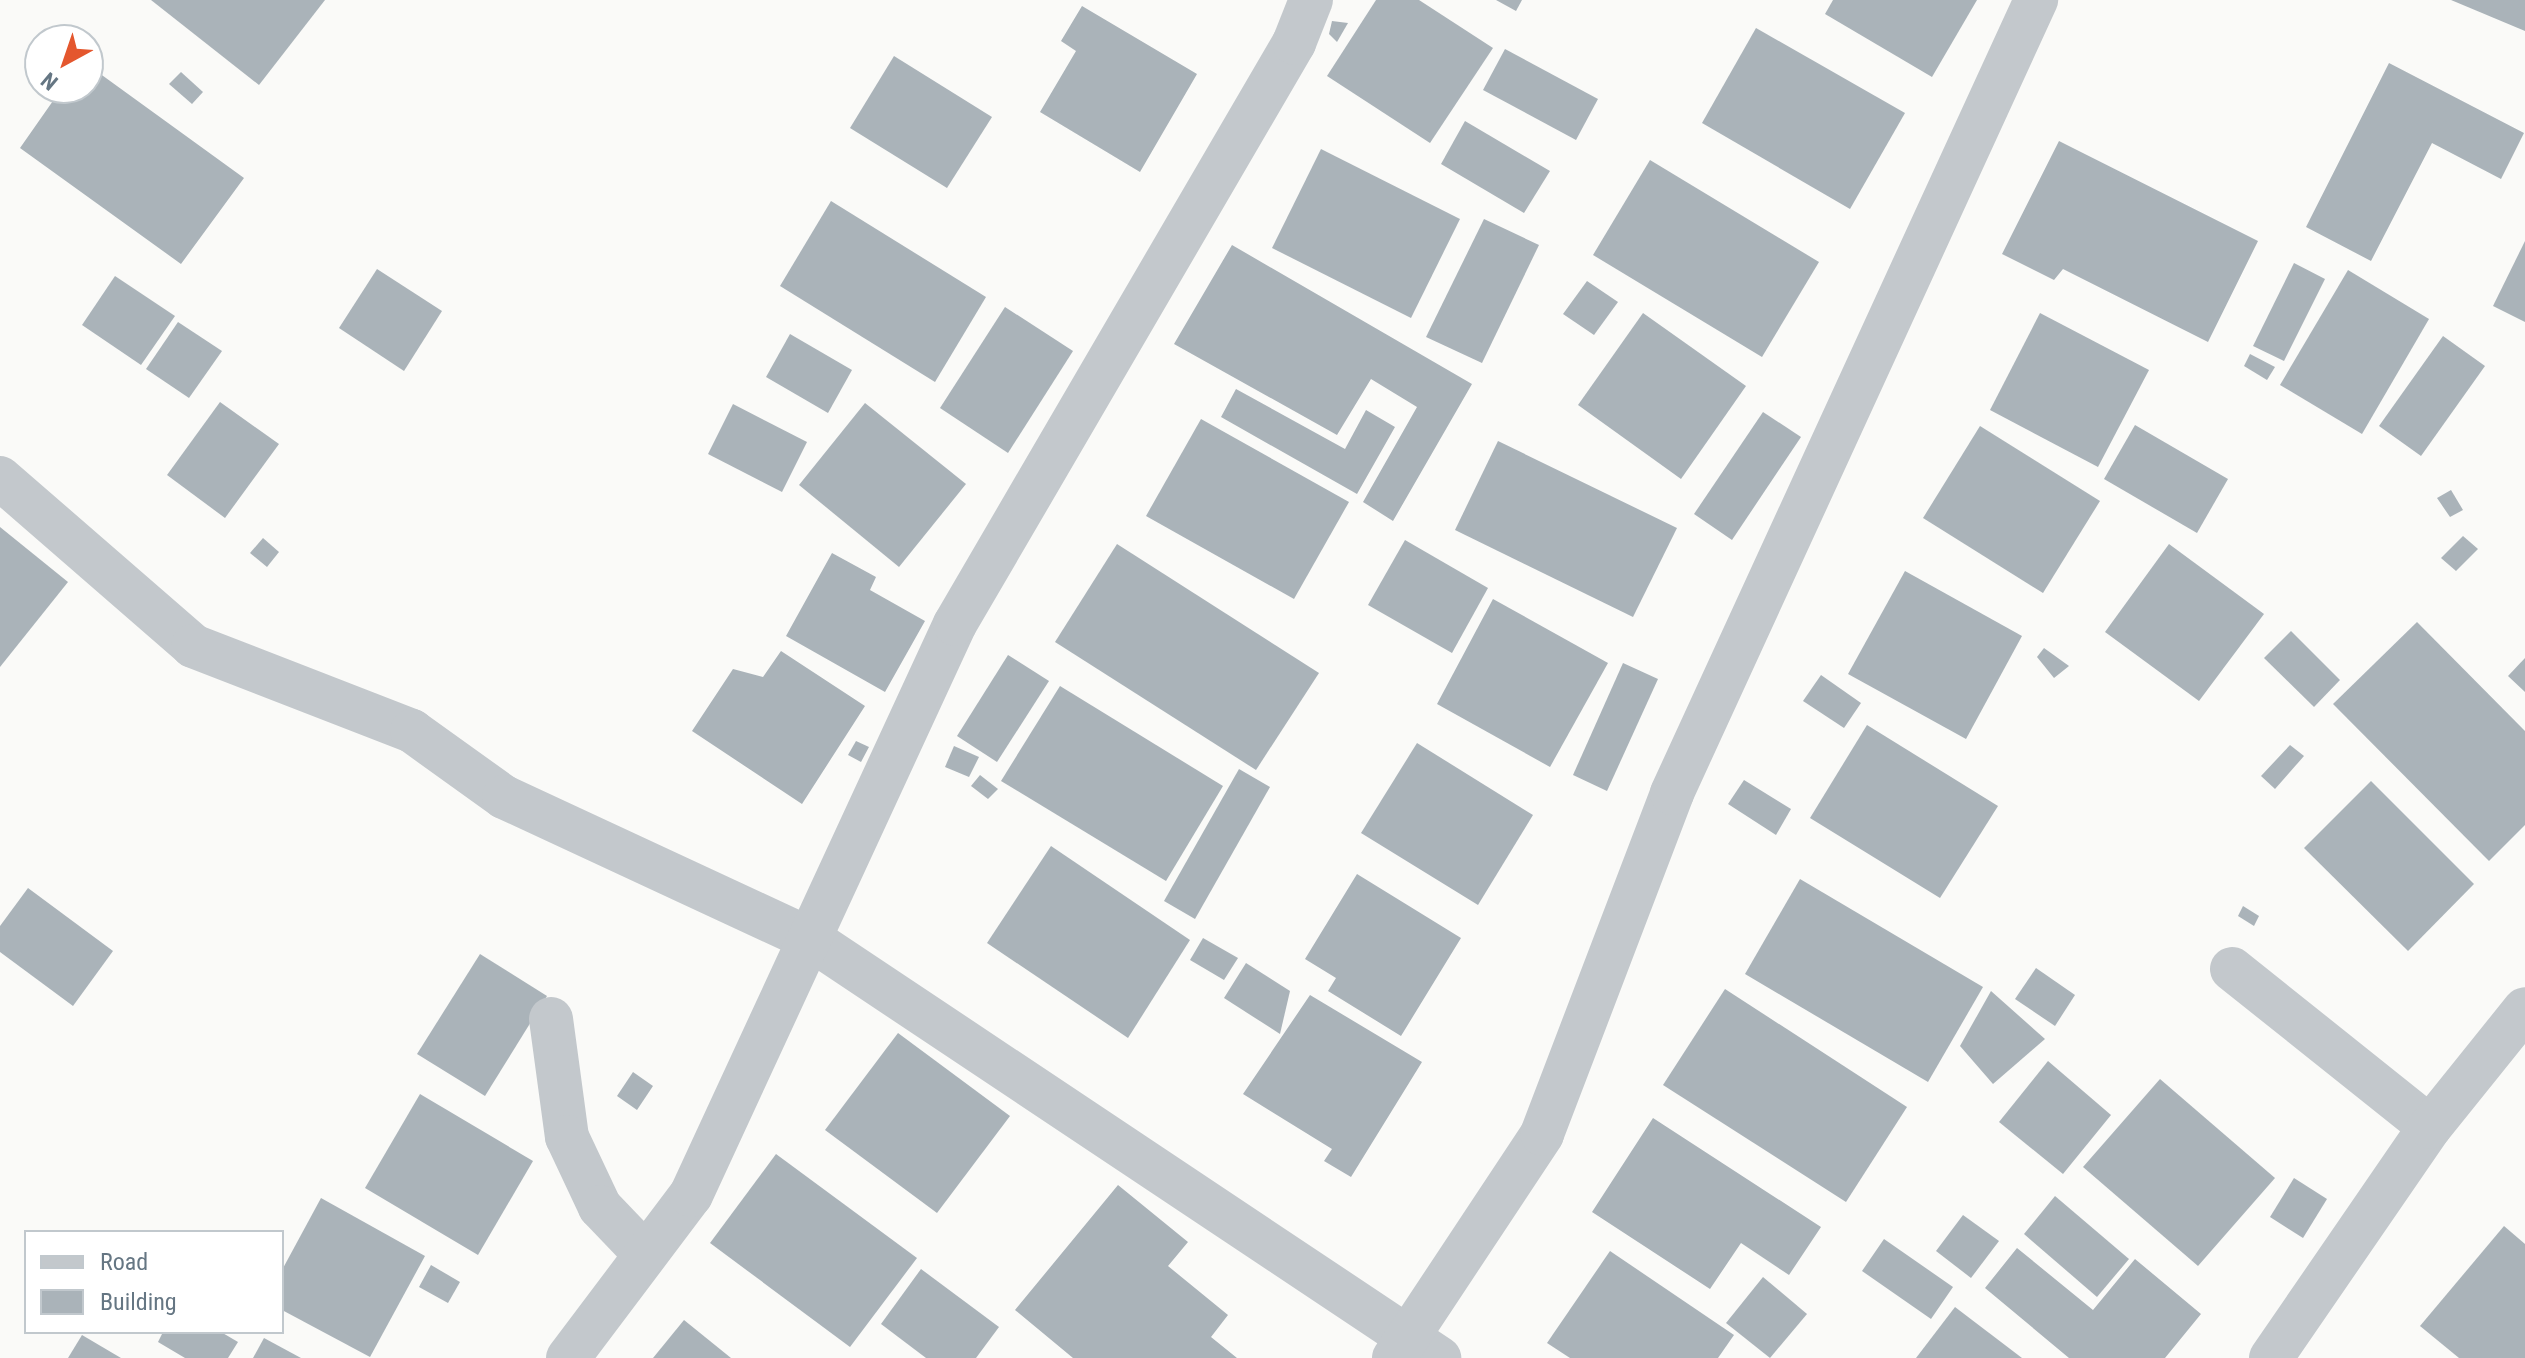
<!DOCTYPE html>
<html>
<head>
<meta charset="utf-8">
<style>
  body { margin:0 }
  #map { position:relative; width:2525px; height:1358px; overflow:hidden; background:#fafaf8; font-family:"Roboto Condensed",sans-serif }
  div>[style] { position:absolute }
  .building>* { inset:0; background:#aab3b9 }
  .street>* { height:44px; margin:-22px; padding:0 22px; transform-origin:22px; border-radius:22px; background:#c3c8cc }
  span { translate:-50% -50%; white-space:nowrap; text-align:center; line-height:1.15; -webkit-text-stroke:8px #fff; paint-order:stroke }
  .legend { position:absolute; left:24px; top:1230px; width:260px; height:104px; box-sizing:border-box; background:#fff; border:2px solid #c1c8cd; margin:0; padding:10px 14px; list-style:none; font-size:24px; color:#657683 }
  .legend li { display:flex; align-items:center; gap:16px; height:40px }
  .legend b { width:40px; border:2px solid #c1c8cd }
  .north { position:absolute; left:24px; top:24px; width:80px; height:80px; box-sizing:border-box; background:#fff; border:2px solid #c1c8cd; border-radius:50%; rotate:220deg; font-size:22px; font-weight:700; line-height:32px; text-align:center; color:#657683 }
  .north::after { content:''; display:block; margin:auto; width:28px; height:36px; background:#e4572e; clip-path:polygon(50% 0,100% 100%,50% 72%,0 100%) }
</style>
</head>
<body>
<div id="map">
  <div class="building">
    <i style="clip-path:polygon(151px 0,325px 0,259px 85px)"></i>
    <i style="clip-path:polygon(1376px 0,1419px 0,1493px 48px,1430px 143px,1327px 76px)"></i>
    <i style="clip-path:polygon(1496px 0,1522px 0,1516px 11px)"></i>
    <i style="clip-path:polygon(1833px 0,1977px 0,1932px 77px,1825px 14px)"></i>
    <i style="clip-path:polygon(2451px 0,2525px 0,2525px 31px)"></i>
    <i style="clip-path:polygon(1082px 6px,1197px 74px,1140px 172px,1040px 112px,1076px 51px,1061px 41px)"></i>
    <i style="clip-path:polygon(1332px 21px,1348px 23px,1337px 42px,1329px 34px)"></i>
    <i style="clip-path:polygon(1756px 28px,1905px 113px,1850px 209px,1702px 123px)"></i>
    <i style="clip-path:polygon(1505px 49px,1598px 99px,1576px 140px,1483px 90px)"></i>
    <i style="clip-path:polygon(894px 56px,992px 117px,947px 188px,850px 128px)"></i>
    <i style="clip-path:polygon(2389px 63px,2524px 133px,2501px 179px,2432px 143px,2371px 261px,2306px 227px)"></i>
    <i style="clip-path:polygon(88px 65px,244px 178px,181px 264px,20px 148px,62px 88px,88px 88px)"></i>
    <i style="clip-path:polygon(181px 72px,203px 92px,192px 104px,169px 84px)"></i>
    <i style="clip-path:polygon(1465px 121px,1550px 171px,1524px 213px,1441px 164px)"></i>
    <i style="clip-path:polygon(2059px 141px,2258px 241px,2208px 342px,2063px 269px,2054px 280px,2002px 254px)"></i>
    <i style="clip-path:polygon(1321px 149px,1460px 219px,1411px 318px,1272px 248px)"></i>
    <i style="clip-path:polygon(1650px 160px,1819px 262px,1762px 357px,1593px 255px)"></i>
    <i style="clip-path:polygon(831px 201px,986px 297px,935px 382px,780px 286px)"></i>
    <i style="clip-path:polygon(1484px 219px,1539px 245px,1482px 363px,1426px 337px)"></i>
    <i style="clip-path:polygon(2525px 241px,2525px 322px,2493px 306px)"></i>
    <i style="clip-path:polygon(1232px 245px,1472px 384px,1393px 521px,1363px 502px,1417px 407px,1371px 379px,1337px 435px,1174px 344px)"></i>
    <i style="clip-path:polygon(2294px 263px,2325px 279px,2284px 361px,2253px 346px)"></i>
    <i style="clip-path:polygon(377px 269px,442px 311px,404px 371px,339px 328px)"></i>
    <i style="clip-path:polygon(2348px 270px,2429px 319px,2362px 434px,2280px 385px)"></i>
    <i style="clip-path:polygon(115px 276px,175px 316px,141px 365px,82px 325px)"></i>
    <i style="clip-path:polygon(1587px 281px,1618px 302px,1594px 335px,1563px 314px)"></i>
    <i style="clip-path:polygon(1005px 307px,1073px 351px,1008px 453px,940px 408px)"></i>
    <i style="clip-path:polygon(1643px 313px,1746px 386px,1681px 479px,1578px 405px)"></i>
    <i style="clip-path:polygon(2040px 313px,2149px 370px,2098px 467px,1990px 410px)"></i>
    <i style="clip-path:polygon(178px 322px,222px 351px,189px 398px,146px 369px)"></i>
    <i style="clip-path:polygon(790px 334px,852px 370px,828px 413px,766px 377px)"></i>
    <i style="clip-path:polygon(2443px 336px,2485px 366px,2421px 456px,2379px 426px)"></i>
    <i style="clip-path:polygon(2250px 354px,2275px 367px,2267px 380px,2244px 366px)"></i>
    <i style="clip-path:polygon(1236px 389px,1345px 449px,1366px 410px,1395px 427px,1357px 494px,1221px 417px)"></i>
    <i style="clip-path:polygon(220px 402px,279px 444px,225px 518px,167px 475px)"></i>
    <i style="clip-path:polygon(865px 403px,966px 484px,899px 567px,799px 485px)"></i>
    <i style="clip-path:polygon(733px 404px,807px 442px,782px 492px,708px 454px)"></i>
    <i style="clip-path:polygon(1763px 412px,1801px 437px,1732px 540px,1694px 514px)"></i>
    <i style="clip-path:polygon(1201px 419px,1349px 502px,1294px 599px,1146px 516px)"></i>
    <i style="clip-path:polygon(2135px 425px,2228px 479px,2197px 533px,2104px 479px)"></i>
    <i style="clip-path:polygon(1980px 426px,2100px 501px,2043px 593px,1923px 518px)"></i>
    <i style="clip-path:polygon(1498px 441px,1677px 528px,1633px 617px,1455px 530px)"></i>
    <i style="clip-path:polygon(2451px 490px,2463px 510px,2450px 517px,2437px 498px)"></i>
    <i style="clip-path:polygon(0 527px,68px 582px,0 667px)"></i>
    <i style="clip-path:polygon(2463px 536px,2478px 549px,2456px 571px,2441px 558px)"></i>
    <i style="clip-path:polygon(263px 538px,279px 552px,267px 567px,250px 553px)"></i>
    <i style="clip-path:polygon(1405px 540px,1488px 588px,1452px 653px,1368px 605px)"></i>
    <i style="clip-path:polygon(1117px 544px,1319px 673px,1256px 770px,1055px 642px)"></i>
    <i style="clip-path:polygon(2169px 544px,2264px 614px,2199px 701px,2105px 632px)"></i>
    <i style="clip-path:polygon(832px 553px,876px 577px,870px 590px,925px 621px,885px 692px,786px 636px)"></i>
    <i style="clip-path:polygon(1905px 571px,2022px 636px,1966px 739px,1848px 674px)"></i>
    <i style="clip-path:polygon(1493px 599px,1608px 663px,1550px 767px,1437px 704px)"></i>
    <i style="clip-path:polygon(2417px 622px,2525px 731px,2525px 825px,2489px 861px,2333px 704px)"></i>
    <i style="clip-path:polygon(2291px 631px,2340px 680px,2314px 707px,2264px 658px)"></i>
    <i style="clip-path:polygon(2044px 648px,2069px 666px,2054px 678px,2037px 657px)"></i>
    <i style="clip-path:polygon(781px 651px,865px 706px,802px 804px,692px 731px,733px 669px,763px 677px)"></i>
    <i style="clip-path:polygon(1008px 655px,1049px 681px,997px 762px,957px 736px)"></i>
    <i style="clip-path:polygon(2525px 658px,2525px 692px,2508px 676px)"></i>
    <i style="clip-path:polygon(1623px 663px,1658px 679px,1607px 791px,1573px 775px)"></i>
    <i style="clip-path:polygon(1821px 675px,1861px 703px,1844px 728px,1803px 701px)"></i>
    <i style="clip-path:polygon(1060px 686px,1223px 786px,1166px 881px,1001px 781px)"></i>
    <i style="clip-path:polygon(1867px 725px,1998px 806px,1940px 898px,1810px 818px)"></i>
    <i style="clip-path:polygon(856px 741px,869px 747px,861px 762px,848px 755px)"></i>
    <i style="clip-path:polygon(1417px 743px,1533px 815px,1478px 905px,1361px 833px)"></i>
    <i style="clip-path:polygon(2290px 745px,2304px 756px,2275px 789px,2261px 776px)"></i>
    <i style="clip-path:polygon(954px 746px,979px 757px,969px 777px,945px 767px)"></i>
    <i style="clip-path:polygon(1239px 769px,1270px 787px,1195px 919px,1164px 901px)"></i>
    <i style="clip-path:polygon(980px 775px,998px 789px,988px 799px,971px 786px)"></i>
    <i style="clip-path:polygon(1744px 780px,1791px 809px,1776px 835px,1728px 804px)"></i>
    <i style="clip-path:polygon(2371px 781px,2474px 884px,2408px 951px,2304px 848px)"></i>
    <i style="clip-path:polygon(1051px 846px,1190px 940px,1128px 1038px,987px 943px)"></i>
    <i style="clip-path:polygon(1357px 874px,1461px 938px,1401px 1036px,1328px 991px,1336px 978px,1305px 959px)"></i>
    <i style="clip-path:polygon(1800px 879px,1983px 987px,1928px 1082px,1745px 974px)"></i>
    <i style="clip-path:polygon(28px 888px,113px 951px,73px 1006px,0 952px,0 926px)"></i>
    <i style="clip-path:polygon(2243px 906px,2259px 916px,2254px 926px,2238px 916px)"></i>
    <i style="clip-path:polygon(1203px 938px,1238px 958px,1224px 980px,1190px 960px)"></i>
    <i style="clip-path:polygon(480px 954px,547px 996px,485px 1096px,417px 1054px)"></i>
    <i style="clip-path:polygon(1246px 963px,1290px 991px,1280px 1034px,1224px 998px)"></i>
    <i style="clip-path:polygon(2036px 968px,2075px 995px,2055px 1026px,2015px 999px)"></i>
    <i style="clip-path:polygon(1725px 989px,1907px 1107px,1846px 1202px,1663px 1085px)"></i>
    <i style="clip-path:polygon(1991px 991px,2045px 1039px,1993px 1084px,1960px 1046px)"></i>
    <i style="clip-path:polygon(1310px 995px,1422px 1062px,1351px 1177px,1324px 1161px,1332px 1149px,1243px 1094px)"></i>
    <i style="clip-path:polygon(898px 1033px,1010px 1116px,937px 1213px,825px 1130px)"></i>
    <i style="clip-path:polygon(2048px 1061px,2111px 1115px,2063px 1174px,1999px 1122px)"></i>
    <i style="clip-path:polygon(633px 1072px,653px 1086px,637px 1110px,617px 1096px)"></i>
    <i style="clip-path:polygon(2160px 1079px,2275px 1178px,2198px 1266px,2083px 1167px)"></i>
    <i style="clip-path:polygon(420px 1094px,533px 1161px,478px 1255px,365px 1188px)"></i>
    <i style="clip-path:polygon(1653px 1118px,1821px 1227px,1789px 1275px,1741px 1243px,1710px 1289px,1592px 1212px)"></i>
    <i style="clip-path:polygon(776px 1154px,917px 1258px,850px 1347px,710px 1243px)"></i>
    <i style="clip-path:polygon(2294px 1178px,2327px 1199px,2303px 1238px,2270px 1217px)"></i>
    <i style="clip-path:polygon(1118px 1185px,1188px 1242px,1168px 1266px,1228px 1315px,1211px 1337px,1237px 1358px,1073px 1358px,1015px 1310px)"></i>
    <i style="clip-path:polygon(2055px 1196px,2129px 1259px,2097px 1297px,2024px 1234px)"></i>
    <i style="clip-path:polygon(321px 1198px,425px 1256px,370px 1357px,282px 1310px,282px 1270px)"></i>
    <i style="clip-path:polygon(1963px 1215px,1999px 1241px,1971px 1278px,1936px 1251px)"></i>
    <i style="clip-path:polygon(2504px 1226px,2525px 1244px,2525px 1358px,2459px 1358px,2420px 1326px)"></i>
    <i style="clip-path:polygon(1884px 1239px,1953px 1287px,1931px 1319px,1862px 1271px)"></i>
    <i style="clip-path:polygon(2017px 1248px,2093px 1310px,2135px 1259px,2201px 1314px,2165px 1358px,2069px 1358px,1985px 1288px)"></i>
    <i style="clip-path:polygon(1610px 1251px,1734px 1335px,1718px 1358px,1570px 1358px,1547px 1343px)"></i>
    <i style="clip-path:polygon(431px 1265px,460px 1282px,448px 1303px,419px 1287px)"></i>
    <i style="clip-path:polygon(921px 1269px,999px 1327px,976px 1358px,926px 1358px,881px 1324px)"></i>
    <i style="clip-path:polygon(1763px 1277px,1807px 1314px,1770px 1358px,1726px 1323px)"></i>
    <i style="clip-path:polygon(1955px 1307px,2022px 1358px,1916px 1358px)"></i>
    <i style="clip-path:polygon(684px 1320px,731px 1358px,653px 1358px)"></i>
    <i style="clip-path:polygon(163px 1332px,221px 1332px,238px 1342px,228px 1358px,185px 1358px,158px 1342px)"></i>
    <i style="clip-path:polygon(82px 1335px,121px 1358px,68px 1358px)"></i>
    <i style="clip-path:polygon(264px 1338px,301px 1358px,253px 1358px)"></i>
  </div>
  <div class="street">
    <i style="left:0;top:478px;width:256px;rotate:41deg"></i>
    <i style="left:193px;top:646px;width:235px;rotate:21.2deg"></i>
    <i style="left:412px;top:731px;width:113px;rotate:35.7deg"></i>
    <i style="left:504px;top:797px;width:340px;rotate:24.9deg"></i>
    <i style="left:812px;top:940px;width:754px;rotate:33.69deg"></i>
    <i style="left:2232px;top:969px;width:253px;rotate:38.6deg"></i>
    <i style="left:551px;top:1019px;width:119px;rotate:82.3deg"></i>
    <i style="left:567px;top:1137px;width:77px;rotate:64.8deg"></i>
    <i style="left:600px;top:1207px;width:65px;rotate:46.2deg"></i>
    <i style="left:568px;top:1358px;width:204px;rotate:-53deg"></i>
    <i style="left:691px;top:1195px;width:629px;rotate:-65.19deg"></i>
    <i style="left:955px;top:624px;width:673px;rotate:-59.74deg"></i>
    <i style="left:1294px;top:43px;width:46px;rotate:-68.4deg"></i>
    <i style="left:1394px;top:1358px;width:268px;rotate:-56.5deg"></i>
    <i style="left:1542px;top:1134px;width:365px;rotate:-69.1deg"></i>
    <i style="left:1672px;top:793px;width:873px;rotate:-65.34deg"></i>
    <i style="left:2271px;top:1358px;width:280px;rotate:-55.5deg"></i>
    <i style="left:2430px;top:1127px;width:151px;rotate:-51.2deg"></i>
  </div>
  <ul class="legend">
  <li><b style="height:10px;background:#c3c8cc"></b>Road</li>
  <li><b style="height:22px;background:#aab3b9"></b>Building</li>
  </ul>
  <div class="north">N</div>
</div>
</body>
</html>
